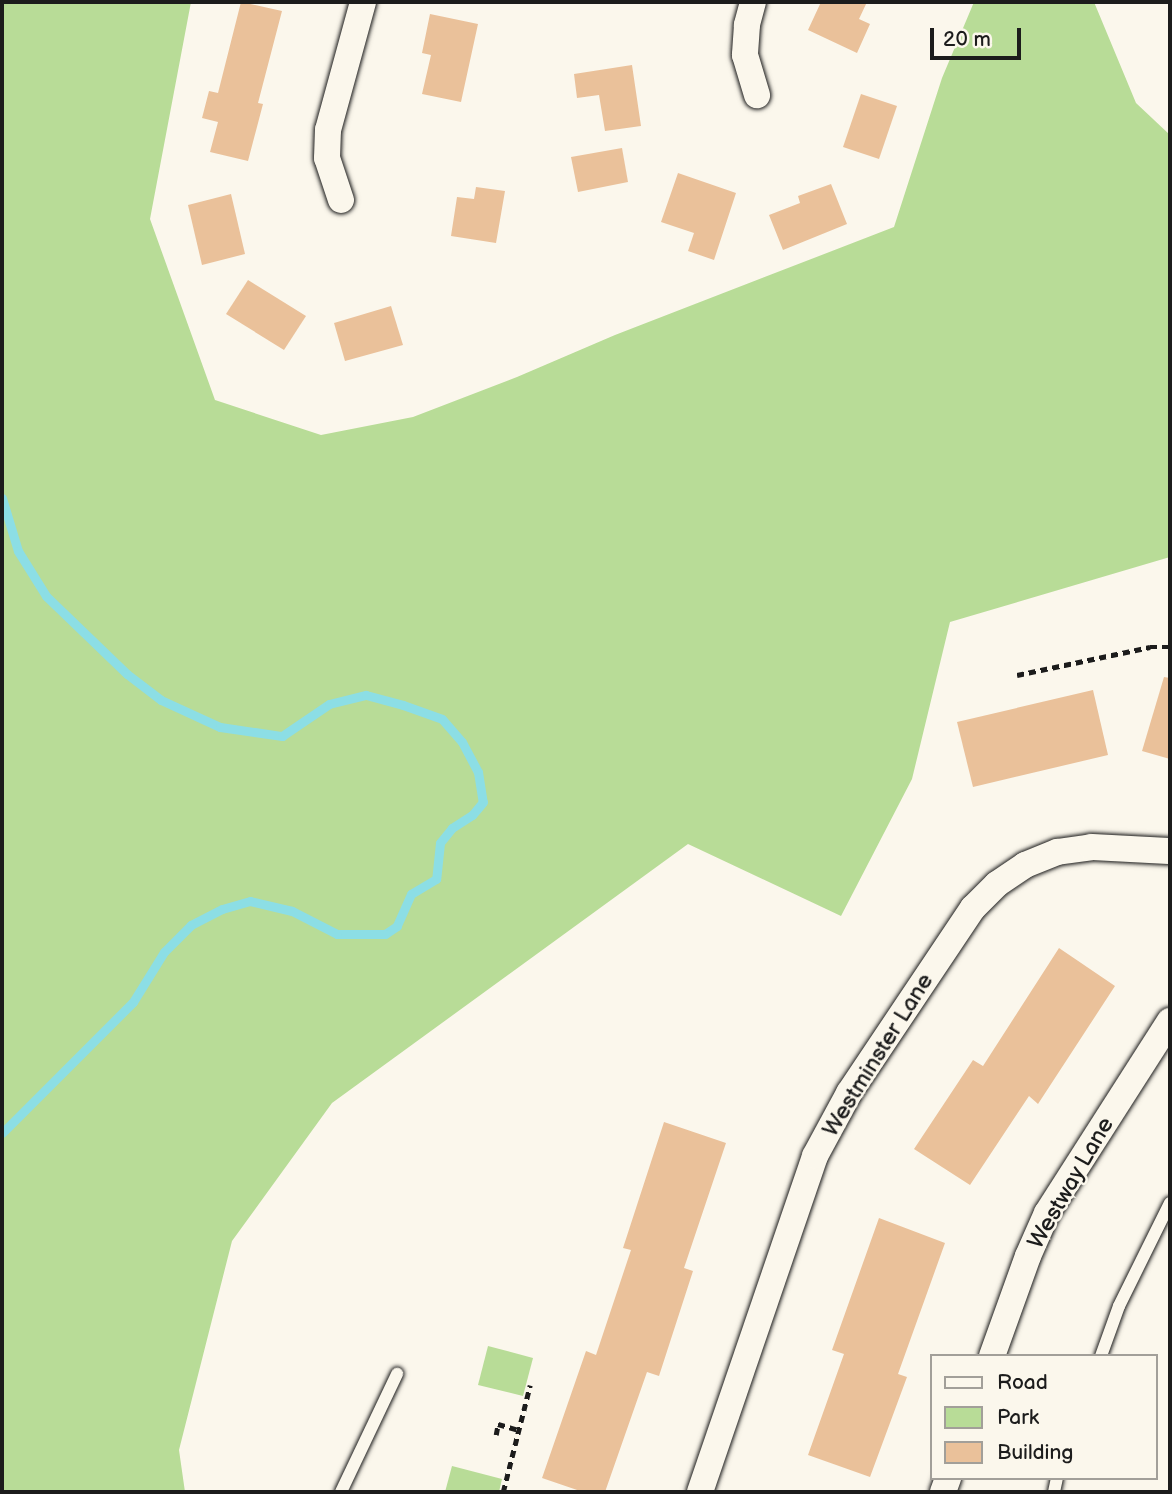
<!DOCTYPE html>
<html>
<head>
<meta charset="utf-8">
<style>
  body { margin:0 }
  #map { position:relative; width:1172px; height:1494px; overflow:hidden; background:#fbf7ec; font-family:"Balsamiq Sans",sans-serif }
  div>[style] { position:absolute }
  .green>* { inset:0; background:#b8dc97 }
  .stream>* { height:9px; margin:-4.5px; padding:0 4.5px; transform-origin:4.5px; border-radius:4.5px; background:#8cdee5 }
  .building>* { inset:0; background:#eac19a }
  .path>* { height:4.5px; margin-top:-2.25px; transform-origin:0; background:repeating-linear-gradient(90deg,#1c1c1c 0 7px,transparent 0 12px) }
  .roads { filter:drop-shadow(0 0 2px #1c1c1c) drop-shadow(0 0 2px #1c1c1c) }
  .service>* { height:12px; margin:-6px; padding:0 6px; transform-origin:6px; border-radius:6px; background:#fbf7ec }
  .minor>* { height:26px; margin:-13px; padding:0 13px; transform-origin:13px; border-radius:13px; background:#fbf7ec }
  span { translate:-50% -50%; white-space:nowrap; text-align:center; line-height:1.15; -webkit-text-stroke:5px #fbf7ec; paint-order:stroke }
  .street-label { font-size:23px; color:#1c1c1c }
  .frame { position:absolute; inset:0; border:4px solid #1c1c1c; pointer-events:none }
  .legend { position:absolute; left:930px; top:1354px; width:228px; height:126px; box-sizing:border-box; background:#fbf7ec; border:2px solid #a29f99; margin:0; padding:9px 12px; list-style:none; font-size:21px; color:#1c1c1c }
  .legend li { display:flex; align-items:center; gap:14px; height:35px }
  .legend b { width:35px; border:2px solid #a29f99 }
  .scale { position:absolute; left:930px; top:28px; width:91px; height:32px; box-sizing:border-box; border:4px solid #1c1c1c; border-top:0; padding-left:9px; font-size:21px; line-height:24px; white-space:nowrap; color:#1c1c1c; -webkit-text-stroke:5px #fbf7ec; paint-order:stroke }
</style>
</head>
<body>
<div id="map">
  <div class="green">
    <i style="clip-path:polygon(2px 2px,191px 2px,150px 219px,215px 400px,321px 435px,413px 417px,517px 377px,615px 335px,894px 227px,942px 78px,974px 2px,1094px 2px,1136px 103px,1170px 135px,1170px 557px,950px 622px,912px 779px,841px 916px,688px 844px,332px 1103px,232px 1241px,179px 1450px,185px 1492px,2px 1492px)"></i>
    <i style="clip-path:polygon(488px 1346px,533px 1358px,523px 1396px,478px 1385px)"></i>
    <i style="clip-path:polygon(452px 1466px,502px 1479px,499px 1492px,445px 1492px)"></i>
  </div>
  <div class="stream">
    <i style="left:2px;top:498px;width:55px;rotate:73.2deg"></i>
    <i style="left:18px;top:551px;width:53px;rotate:58.1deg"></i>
    <i style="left:46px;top:596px;width:112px;rotate:43.9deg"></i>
    <i style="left:127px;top:674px;width:43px;rotate:37.4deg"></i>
    <i style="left:161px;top:700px;width:65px;rotate:24.6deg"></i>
    <i style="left:220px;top:727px;width:63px;rotate:8.3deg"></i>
    <i style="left:282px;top:736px;width:57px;rotate:-34.2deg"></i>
    <i style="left:329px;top:704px;width:38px;rotate:-14deg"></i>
    <i style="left:366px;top:695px;width:38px;rotate:15deg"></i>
    <i style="left:403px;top:705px;width:41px;rotate:19.7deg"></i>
    <i style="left:442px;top:719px;width:30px;rotate:49deg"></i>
    <i style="left:462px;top:742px;width:34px;rotate:62deg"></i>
    <i style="left:478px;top:772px;width:30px;rotate:81deg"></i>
    <i style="left:483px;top:802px;width:17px;rotate:130deg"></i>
    <i style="left:472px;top:815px;width:24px;rotate:147deg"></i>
    <i style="left:452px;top:828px;width:19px;rotate:129deg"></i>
    <i style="left:440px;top:843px;width:36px;rotate:96deg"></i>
    <i style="left:436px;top:879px;width:29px;rotate:149deg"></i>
    <i style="left:411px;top:894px;width:35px;rotate:114deg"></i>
    <i style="left:397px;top:926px;width:14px;rotate:146deg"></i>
    <i style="left:385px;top:934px;width:48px;rotate:180deg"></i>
    <i style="left:337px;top:934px;width:51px;rotate:-152.9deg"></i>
    <i style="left:292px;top:911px;width:43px;rotate:-166.6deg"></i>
    <i style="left:250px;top:901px;width:29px;rotate:164deg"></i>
    <i style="left:222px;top:909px;width:35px;rotate:153deg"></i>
    <i style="left:191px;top:925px;width:38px;rotate:135deg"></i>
    <i style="left:164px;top:952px;width:59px;rotate:121.8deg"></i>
    <i style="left:133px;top:1002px;width:185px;rotate:135deg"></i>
  </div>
  <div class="building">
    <i style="clip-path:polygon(241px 2px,282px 11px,258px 103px,263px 104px,248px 161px,210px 152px,218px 122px,202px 118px,209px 91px,218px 93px)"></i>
    <i style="clip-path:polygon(821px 2px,867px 2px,859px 19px,870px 24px,857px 53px,808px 30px)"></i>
    <i style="clip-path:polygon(430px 14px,478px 24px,461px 102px,422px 94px,431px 55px,422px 53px)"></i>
    <i style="clip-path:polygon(632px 65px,641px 126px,605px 131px,599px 95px,577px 98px,574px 74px)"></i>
    <i style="clip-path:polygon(861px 94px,897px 106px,879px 159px,843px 147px)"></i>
    <i style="clip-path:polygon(622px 148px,628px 182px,578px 192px,571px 157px)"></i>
    <i style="clip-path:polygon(678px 173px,736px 193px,714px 260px,688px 251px,694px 233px,661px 222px)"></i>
    <i style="clip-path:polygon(831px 184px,847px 224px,783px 250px,769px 215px,800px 203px,798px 196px)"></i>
    <i style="clip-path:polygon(476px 187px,505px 191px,496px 243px,451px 236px,457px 197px,474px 199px)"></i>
    <i style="clip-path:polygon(231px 194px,245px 254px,202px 265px,188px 205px)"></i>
    <i style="clip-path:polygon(248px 280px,306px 316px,284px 350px,226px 314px)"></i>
    <i style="clip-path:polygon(391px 306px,403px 345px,345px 361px,334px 323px)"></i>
    <i style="clip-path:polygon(1164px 677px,1170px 678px,1170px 759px,1142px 751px)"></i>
    <i style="clip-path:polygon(1093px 690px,1108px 755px,973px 787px,957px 722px)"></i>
    <i style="clip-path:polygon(1059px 948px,1115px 986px,1038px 1104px,1029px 1096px,970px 1185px,914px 1149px,973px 1060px,983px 1066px)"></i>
    <i style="clip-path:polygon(664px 1122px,726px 1143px,684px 1268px,693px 1271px,659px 1376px,647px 1372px,605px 1492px,583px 1492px,542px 1478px,586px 1351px,596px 1355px,631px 1250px,623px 1248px)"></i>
    <i style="clip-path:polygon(879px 1218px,945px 1243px,898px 1374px,907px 1377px,870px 1477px,808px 1455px,844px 1354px,832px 1350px)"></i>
  </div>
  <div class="path">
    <i style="left:1017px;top:675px;width:136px;rotate:-11.9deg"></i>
    <i style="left:1150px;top:647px;width:20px"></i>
    <i style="left:496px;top:1435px;width:11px;rotate:-80deg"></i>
    <i style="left:498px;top:1424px;width:22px;rotate:16deg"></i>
    <i style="left:503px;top:1492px;width:110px;rotate:-75.8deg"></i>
  </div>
  <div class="roads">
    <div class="service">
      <i style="left:1101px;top:1356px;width:53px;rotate:-70.2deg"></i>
      <i style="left:1119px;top:1306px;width:115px;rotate:-63.7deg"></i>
      <i style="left:341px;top:1492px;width:131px;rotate:-64.6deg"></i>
      <i style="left:1054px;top:1492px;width:14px;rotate:-78deg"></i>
    </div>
    <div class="minor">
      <i style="left:753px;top:2px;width:24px;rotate:105deg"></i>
      <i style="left:747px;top:25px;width:30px;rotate:94deg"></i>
      <i style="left:745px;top:55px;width:42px;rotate:73.3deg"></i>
      <i style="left:341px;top:200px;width:44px;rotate:-108.4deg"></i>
      <i style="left:327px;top:158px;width:28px;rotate:-88deg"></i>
      <i style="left:328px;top:130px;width:133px;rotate:-74.7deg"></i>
      <i style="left:992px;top:1356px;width:106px;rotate:-70.2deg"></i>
      <i style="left:1028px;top:1256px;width:47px;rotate:-66.2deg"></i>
      <i style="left:1047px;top:1213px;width:228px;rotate:-57.4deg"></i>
      <i style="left:700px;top:1492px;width:355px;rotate:-71.1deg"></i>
      <i style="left:815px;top:1156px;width:72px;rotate:-61.6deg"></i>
      <i style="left:849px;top:1093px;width:223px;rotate:-56.2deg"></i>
      <i style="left:973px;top:908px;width:34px;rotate:-45deg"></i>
      <i style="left:997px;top:884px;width:34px;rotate:-34deg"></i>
      <i style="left:1025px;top:865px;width:35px;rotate:-22deg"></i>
      <i style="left:1057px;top:852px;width:34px;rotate:-8deg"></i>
      <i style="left:1091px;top:847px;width:79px;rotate:2.9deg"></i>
      <i style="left:943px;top:1492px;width:15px;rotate:-70deg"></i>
    </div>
  </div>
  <div class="street-label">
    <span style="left:878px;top:1055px;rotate:-58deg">Westminster Lane</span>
    <span style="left:1071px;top:1183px;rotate:-60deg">Westway Lane</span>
  </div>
  <div class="frame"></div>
  <ul class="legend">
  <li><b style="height:9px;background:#fbf7ec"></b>Road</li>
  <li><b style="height:19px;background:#b8dc97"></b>Park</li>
  <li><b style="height:19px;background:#eac19a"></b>Building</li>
  </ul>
  <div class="scale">20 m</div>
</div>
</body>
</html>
